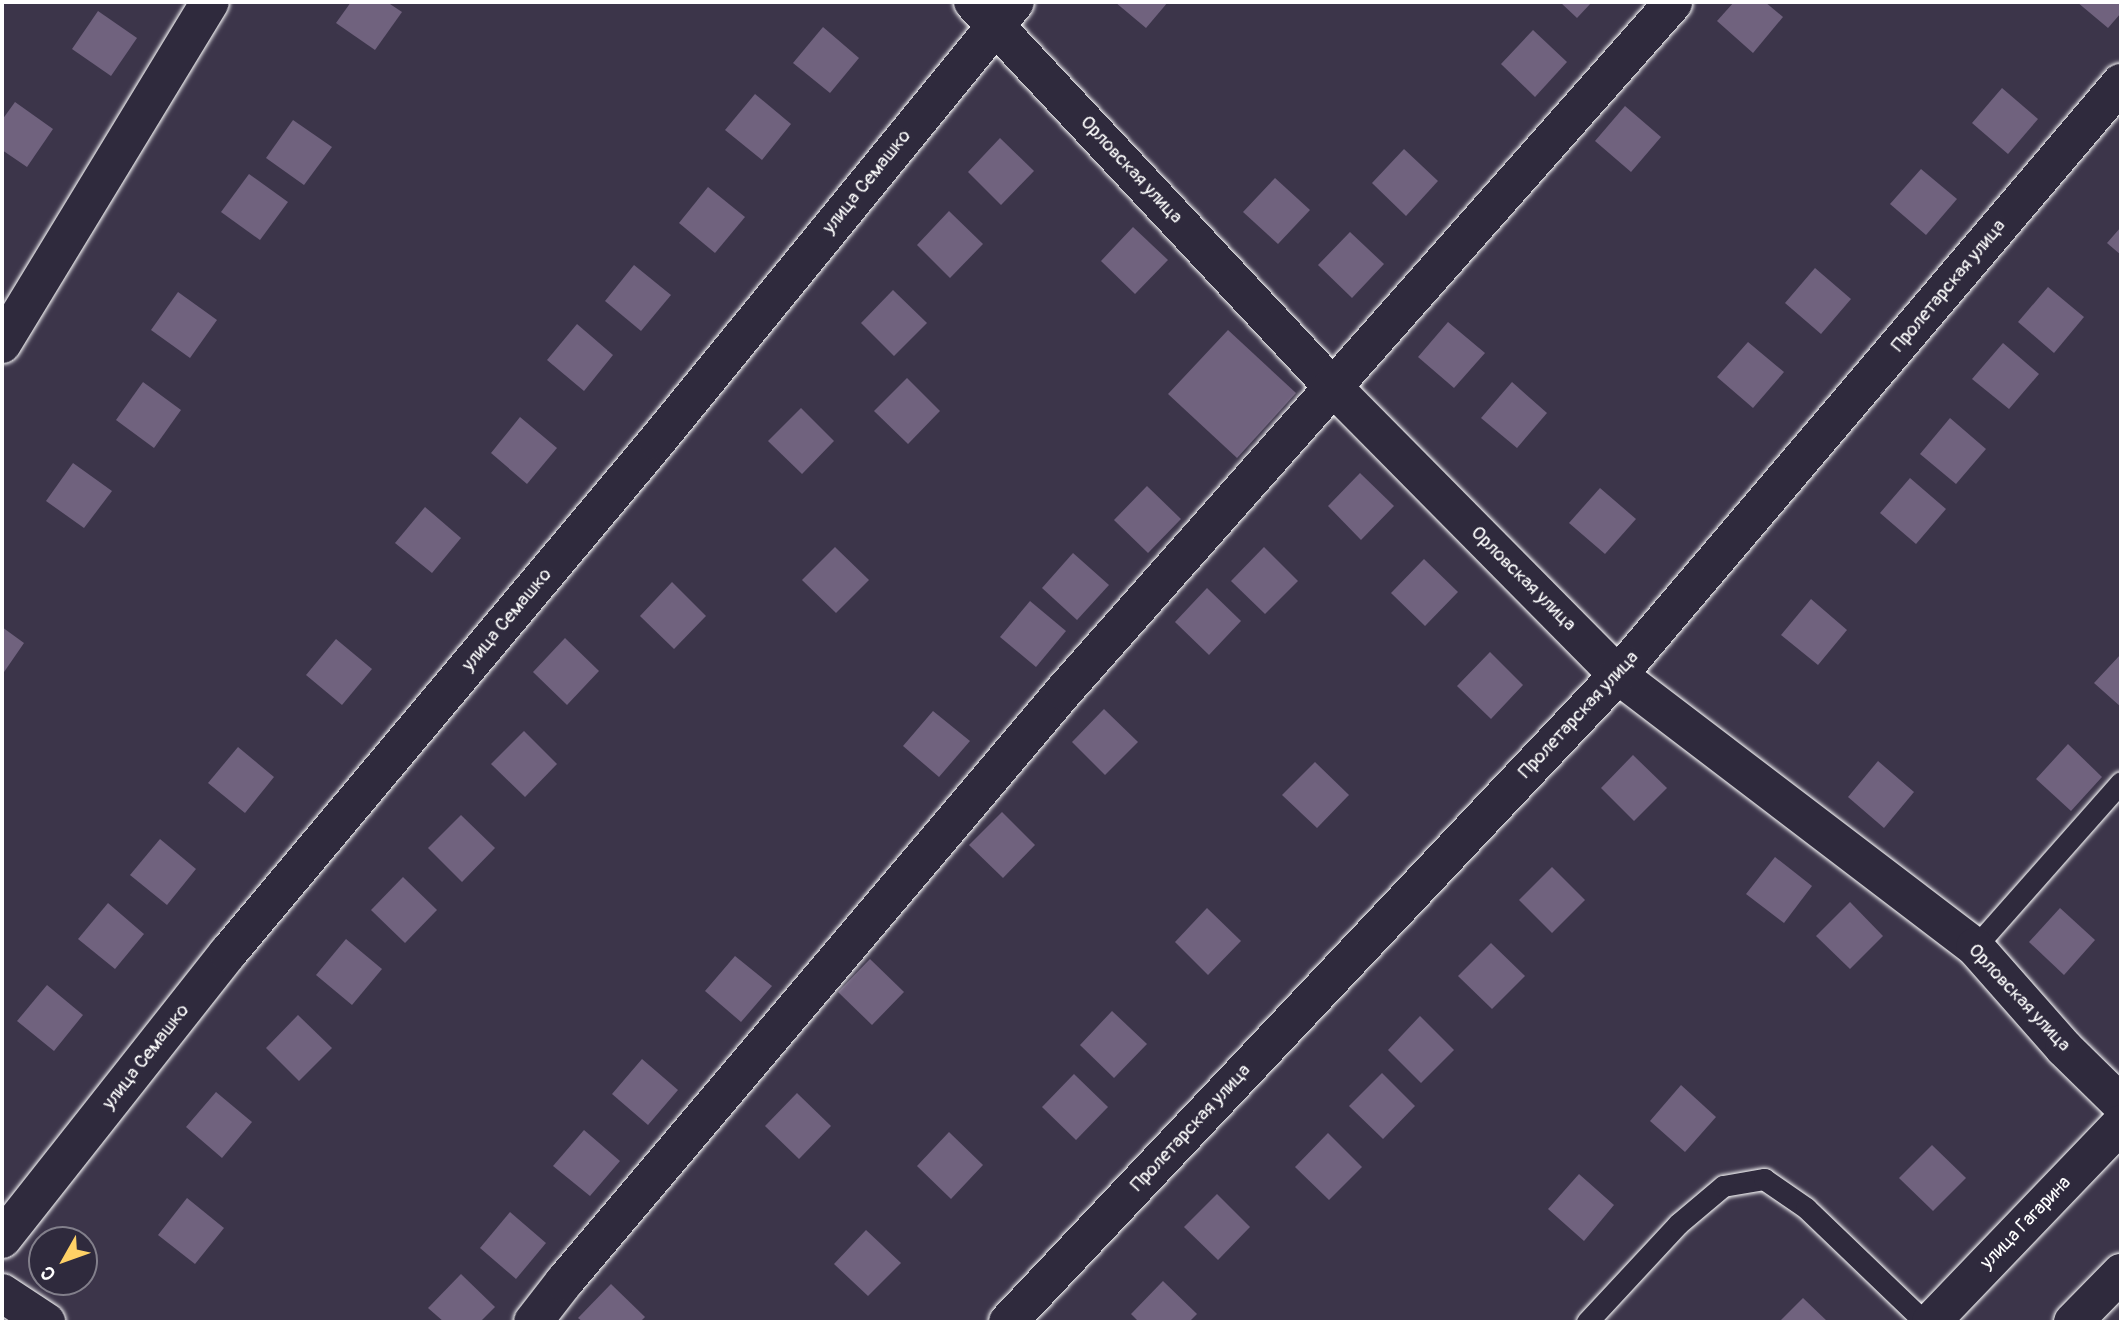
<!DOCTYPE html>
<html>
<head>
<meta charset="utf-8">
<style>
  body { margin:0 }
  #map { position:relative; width:2123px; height:1324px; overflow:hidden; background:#3c354a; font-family:Pangolin,sans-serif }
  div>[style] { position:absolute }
  .building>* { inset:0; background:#70627e }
  .roads { filter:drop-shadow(0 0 2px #fff) drop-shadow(0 0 2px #fff) }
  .service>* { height:21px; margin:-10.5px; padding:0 10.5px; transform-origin:10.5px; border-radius:10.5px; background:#2f2a3d }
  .minor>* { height:38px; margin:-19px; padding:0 19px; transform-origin:19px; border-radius:19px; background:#2f2a3d }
  .tertiary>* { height:38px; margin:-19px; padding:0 19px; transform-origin:19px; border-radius:19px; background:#2f2a3d }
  span { translate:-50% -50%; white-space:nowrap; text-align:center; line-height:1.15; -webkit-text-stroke:7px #2f2a3d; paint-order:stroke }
  .street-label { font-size:19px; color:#fff }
  .frame { position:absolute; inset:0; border:4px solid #fff; pointer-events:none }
  .north { position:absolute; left:28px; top:1226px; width:70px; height:70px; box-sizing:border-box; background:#2f2a3d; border:2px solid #827f8b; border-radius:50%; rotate:230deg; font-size:19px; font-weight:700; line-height:28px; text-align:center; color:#fff }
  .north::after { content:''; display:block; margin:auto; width:24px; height:32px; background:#ffd166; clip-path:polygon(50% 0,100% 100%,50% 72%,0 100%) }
</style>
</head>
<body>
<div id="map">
  <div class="building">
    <i style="clip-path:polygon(351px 2px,387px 2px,402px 12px,375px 50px,336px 23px)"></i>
    <i style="clip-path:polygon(1115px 2px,1168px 2px,1146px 28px)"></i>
    <i style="clip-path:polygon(1560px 2px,1592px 2px,1577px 18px)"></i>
    <i style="clip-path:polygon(1734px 2px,1765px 2px,1783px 17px,1753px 53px,1717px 21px)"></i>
    <i style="clip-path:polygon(2077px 2px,2121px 2px,2121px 13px,2108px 28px)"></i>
    <i style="clip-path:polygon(98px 11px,137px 38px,111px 76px,72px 49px)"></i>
    <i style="clip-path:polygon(823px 27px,859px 58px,830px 93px,793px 63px)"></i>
    <i style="clip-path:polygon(1533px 30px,1567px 62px,1535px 97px,1501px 64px)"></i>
    <i style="clip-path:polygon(2002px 88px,2038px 119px,2008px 154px,1972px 123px)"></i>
    <i style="clip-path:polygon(755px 94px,791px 124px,762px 160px,725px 130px)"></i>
    <i style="clip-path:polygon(15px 102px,53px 129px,27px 167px,2px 150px,2px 120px)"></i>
    <i style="clip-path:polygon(1625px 106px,1661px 137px,1631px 172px,1595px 141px)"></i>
    <i style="clip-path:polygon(293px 120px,332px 147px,304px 185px,266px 158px)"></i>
    <i style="clip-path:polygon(1000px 138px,1034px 171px,1001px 205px,968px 172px)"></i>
    <i style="clip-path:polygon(1404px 149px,1438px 181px,1406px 216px,1372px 183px)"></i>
    <i style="clip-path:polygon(1921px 169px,1957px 199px,1926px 235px,1890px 204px)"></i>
    <i style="clip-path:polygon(249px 174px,288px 202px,260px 240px,221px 212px)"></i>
    <i style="clip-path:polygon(1275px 178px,1310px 210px,1278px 244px,1243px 212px)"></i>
    <i style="clip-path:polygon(708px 187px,745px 217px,715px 253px,679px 223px)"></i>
    <i style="clip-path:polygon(949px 211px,983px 244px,950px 278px,917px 245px)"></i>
    <i style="clip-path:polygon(1133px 227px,1168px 260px,1135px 294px,1101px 261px)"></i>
    <i style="clip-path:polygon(2121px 227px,2121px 255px,2107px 243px)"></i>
    <i style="clip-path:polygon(1350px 232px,1384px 264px,1352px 298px,1318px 265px)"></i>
    <i style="clip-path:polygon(634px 265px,671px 295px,641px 331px,605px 301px)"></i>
    <i style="clip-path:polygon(1815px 268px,1851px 299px,1821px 334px,1785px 303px)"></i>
    <i style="clip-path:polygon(2048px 287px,2084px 317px,2054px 353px,2018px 322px)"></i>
    <i style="clip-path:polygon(893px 290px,927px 323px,894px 356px,861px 323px)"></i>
    <i style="clip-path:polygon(178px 292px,217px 320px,190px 358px,151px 330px)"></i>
    <i style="clip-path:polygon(1448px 322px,1485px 353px,1454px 388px,1418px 357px)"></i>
    <i style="clip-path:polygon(577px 324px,613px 355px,584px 391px,547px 360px)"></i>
    <i style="clip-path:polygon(1228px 330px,1296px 393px,1237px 458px,1168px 394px)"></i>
    <i style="clip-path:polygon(1748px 342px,1784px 372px,1753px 408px,1717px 377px)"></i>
    <i style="clip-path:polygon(2003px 343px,2039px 374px,2009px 409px,1972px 379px)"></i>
    <i style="clip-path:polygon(907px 378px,940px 411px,908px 444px,874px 411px)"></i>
    <i style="clip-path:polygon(143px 382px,181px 410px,154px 448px,116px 420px)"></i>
    <i style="clip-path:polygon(1512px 382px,1547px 413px,1517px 448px,1481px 418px)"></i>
    <i style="clip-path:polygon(801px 408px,834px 441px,802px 474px,768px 441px)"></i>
    <i style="clip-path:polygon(520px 417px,557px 448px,527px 484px,491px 453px)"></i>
    <i style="clip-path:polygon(1950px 418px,1986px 449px,1956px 484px,1920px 454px)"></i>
    <i style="clip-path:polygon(73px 463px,112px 491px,84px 528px,46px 501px)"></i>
    <i style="clip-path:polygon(1360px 473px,1394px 506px,1361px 540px,1328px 506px)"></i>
    <i style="clip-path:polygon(1910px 478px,1946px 509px,1916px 544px,1880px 513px)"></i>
    <i style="clip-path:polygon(1147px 486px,1181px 519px,1148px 553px,1114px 520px)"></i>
    <i style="clip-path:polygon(1600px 488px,1636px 519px,1605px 554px,1569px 523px)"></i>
    <i style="clip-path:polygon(425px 507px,461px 538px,432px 573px,395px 543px)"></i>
    <i style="clip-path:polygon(835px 547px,869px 580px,836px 613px,802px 580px)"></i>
    <i style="clip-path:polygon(1264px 547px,1298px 581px,1265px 614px,1231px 581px)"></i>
    <i style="clip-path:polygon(1073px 553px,1109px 585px,1077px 620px,1042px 588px)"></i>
    <i style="clip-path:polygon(1424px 559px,1458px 592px,1425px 626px,1391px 593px)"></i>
    <i style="clip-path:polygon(672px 582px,706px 616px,674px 649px,640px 616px)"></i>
    <i style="clip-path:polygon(1207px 588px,1241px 621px,1209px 655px,1175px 622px)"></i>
    <i style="clip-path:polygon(1811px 599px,1847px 630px,1818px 665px,1781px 635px)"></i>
    <i style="clip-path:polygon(1030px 601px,1066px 631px,1036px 667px,1000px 637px)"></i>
    <i style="clip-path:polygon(2px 627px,24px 643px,2px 675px)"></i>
    <i style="clip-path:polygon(565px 638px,599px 671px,567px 705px,533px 672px)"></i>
    <i style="clip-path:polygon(336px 639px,372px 669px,342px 705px,306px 675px)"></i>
    <i style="clip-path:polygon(1490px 652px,1523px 685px,1491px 719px,1457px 686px)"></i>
    <i style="clip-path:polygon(2121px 654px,2121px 707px,2094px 683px)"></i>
    <i style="clip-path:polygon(1104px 709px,1138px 742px,1105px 775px,1072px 742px)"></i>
    <i style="clip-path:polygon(933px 711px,970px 741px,939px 777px,903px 746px)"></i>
    <i style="clip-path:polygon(524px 731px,557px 764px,525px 797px,491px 764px)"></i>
    <i style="clip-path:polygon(2068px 744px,2102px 777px,2071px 811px,2036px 779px)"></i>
    <i style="clip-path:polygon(238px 747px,274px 777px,245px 813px,208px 783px)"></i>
    <i style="clip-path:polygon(1633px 755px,1667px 788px,1634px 821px,1601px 788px)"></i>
    <i style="clip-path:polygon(1878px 761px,1914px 792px,1884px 828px,1848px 797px)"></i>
    <i style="clip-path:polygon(1315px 762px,1349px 795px,1317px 828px,1282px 795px)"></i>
    <i style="clip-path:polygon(1002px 812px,1035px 845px,1003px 878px,969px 845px)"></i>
    <i style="clip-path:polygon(461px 815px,495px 848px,462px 882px,428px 848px)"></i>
    <i style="clip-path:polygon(160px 839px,196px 869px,167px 905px,130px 875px)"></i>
    <i style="clip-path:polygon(1775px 857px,1812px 886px,1784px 923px,1746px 894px)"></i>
    <i style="clip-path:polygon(1552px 867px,1585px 900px,1552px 933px,1519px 900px)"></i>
    <i style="clip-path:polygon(403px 877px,437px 910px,405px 943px,371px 910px)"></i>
    <i style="clip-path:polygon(1850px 902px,1883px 936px,1850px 969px,1816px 936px)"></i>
    <i style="clip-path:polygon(108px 903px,144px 934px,115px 969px,78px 939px)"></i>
    <i style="clip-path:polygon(1207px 908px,1241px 941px,1208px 975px,1175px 942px)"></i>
    <i style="clip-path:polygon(2060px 908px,2095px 940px,2064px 975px,2029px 942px)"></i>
    <i style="clip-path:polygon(346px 939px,382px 969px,352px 1005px,316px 975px)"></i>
    <i style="clip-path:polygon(1491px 943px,1525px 976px,1492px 1009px,1458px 976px)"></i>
    <i style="clip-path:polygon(735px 956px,772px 986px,741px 1022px,705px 991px)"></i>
    <i style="clip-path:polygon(870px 959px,904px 992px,872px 1025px,838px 992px)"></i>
    <i style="clip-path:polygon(47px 985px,83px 1015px,54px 1051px,17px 1021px)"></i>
    <i style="clip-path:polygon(1112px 1011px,1147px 1044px,1114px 1078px,1080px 1045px)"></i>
    <i style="clip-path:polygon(298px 1015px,332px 1048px,299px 1081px,266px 1048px)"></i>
    <i style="clip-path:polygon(1420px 1016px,1454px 1050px,1421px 1083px,1388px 1050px)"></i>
    <i style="clip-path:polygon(642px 1059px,678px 1090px,648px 1125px,612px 1094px)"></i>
    <i style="clip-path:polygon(1382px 1073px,1415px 1106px,1383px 1139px,1349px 1106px)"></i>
    <i style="clip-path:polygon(1074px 1074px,1108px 1107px,1076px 1140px,1042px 1107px)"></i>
    <i style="clip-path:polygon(1681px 1085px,1716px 1117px,1685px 1152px,1650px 1121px)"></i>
    <i style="clip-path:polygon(216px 1092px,252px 1122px,222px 1158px,186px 1127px)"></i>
    <i style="clip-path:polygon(797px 1093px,831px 1126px,799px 1159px,765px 1126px)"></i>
    <i style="clip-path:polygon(584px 1130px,620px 1161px,590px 1196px,553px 1166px)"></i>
    <i style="clip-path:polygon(949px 1132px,983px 1165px,951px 1199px,917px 1166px)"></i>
    <i style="clip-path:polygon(1328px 1133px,1362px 1167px,1329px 1200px,1295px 1167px)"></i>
    <i style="clip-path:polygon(1932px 1145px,1966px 1178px,1933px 1211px,1899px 1178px)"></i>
    <i style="clip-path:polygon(1579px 1174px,1614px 1205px,1584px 1241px,1548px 1209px)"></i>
    <i style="clip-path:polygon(1217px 1194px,1250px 1227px,1218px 1260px,1184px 1227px)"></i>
    <i style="clip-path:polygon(187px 1198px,224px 1228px,195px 1264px,158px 1235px)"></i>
    <i style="clip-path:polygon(510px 1212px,546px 1243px,516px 1279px,480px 1248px)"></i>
    <i style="clip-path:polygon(866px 1230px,901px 1263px,868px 1296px,834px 1264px)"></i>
    <i style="clip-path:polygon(461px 1274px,495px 1307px,480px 1322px,444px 1322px,428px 1308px)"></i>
    <i style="clip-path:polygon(1163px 1281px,1197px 1314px,1189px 1322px,1139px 1322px,1131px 1314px)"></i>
    <i style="clip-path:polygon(611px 1284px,645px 1317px,640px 1322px,583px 1322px,578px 1318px)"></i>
    <i style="clip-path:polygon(1803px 1298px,1828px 1322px,1779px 1322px)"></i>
  </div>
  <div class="roads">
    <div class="service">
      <i style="left:1975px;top:947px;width:220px;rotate:-48.5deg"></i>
      <i style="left:1587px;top:1322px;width:134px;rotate:-47.1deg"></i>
      <i style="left:1678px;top:1224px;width:59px;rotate:-40.2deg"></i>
      <i style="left:1723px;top:1186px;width:42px;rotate:-9.7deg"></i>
      <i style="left:1764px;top:1179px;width:51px;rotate:34.6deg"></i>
      <i style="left:1806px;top:1208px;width:165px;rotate:43.8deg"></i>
    </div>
    <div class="minor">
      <i style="left:973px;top:2px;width:526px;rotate:46.93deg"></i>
      <i style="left:1332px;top:386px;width:407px;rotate:45.3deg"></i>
      <i style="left:1618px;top:675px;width:449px;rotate:37.3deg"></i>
      <i style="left:1975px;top:947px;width:135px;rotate:48.6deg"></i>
      <i style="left:2064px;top:1048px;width:80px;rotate:44.5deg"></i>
      <i style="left:2px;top:344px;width:400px;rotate:-58.7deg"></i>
      <i style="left:2px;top:1239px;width:365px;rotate:-51.7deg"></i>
      <i style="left:228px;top:953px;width:668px;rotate:-50.04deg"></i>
      <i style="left:657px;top:441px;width:566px;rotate:-50.8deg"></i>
      <i style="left:533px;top:1322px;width:51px;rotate:-52.2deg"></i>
      <i style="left:564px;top:1282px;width:774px;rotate:-49.77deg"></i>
      <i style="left:1064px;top:691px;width:919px;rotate:-48.49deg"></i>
      <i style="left:1008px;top:1322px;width:889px;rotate:-46.69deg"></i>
      <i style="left:1618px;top:675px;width:777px;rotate:-49.65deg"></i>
      <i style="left:1931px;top:1322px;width:274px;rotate:-46.2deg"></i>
      <i style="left:2073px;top:1322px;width:69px;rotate:-45.6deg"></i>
    </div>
    <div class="tertiary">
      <i style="left:2px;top:1293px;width:53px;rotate:33.4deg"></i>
    </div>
  </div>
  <div class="street-label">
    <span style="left:1131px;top:170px;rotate:47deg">Орловская улица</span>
    <span style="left:867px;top:182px;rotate:-51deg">улица Семашко</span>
    <span style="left:1949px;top:286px;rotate:-50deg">Пролетарская улица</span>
    <span style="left:1523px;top:579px;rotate:45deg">Орловская улица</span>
    <span style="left:507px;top:620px;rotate:-50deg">улица Семашко</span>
    <span style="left:1579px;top:715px;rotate:-47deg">Пролетарская улица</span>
    <span style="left:2019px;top:998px;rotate:47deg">Орловская улица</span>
    <span style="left:146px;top:1057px;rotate:-52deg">улица Семашко</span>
    <span style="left:1191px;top:1128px;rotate:-47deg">Пролетарская улица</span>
    <span style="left:2026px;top:1223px;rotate:-46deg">улица Гагарина</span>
  </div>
  <div class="frame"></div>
  <div class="north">С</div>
</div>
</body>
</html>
